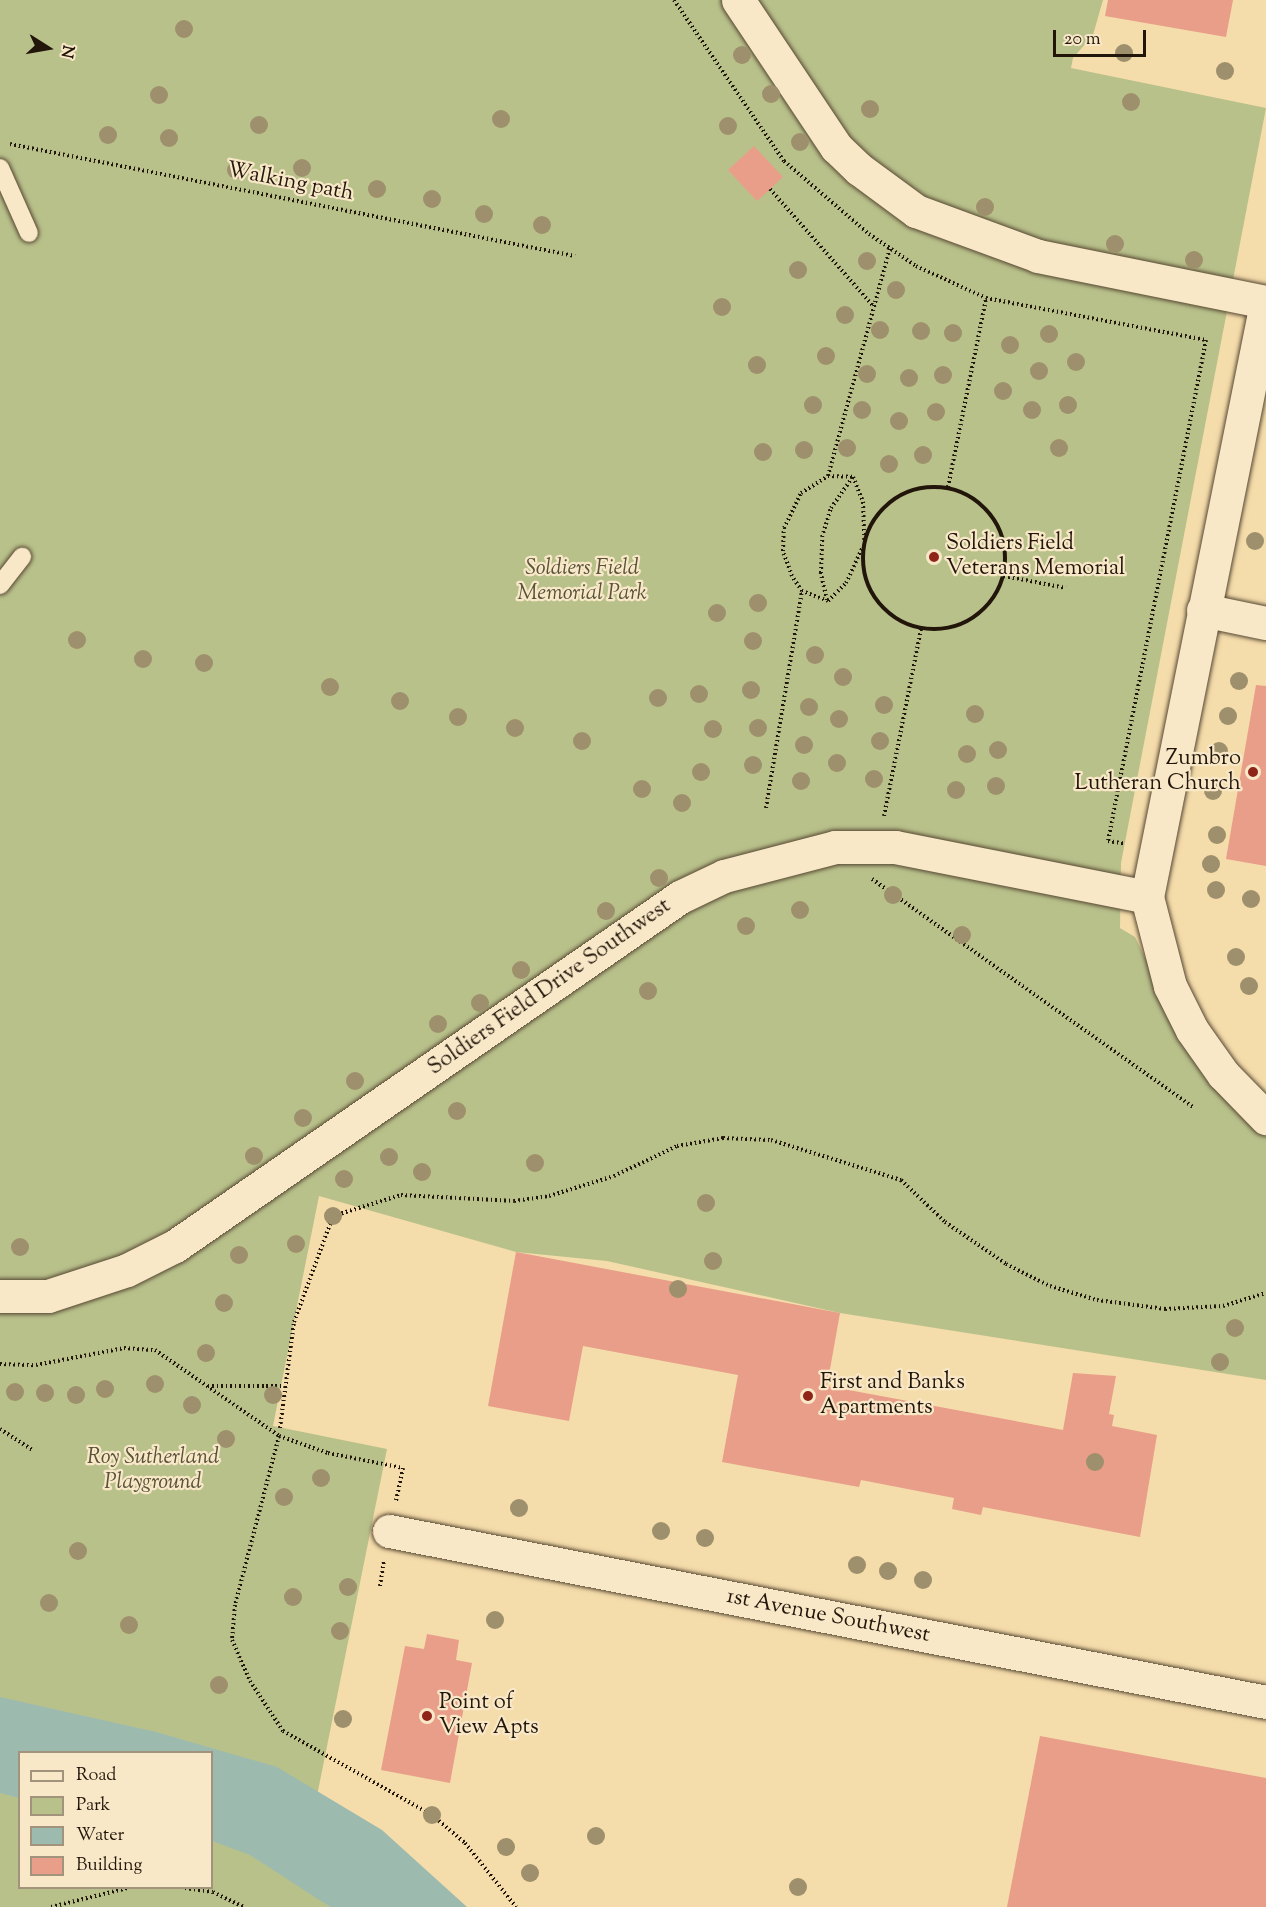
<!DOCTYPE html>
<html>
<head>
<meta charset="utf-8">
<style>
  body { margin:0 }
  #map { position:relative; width:1266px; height:1907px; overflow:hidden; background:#f5dcab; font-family:"Sorts Mill Goudy",serif }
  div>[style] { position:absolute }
  .green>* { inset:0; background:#b9c18b }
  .water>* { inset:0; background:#9dbaaf }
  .building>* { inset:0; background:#e89e89 }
  .path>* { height:4px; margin-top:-2px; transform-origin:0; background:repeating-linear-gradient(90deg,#22160b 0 1.5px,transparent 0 4.5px) }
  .path>.ring { margin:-2px; padding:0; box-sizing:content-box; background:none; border:4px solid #22160b; border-radius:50% }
  .roads { filter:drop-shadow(0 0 2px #574833) drop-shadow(0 0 2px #574833) }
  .service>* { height:18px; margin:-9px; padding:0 9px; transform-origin:9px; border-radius:9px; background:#f8e8c8 }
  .minor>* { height:33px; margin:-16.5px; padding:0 16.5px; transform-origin:16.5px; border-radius:16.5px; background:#f8e8c8 }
  .trees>* { width:18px; height:18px; margin:-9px; border-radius:50%; background:#9e906c }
  .dots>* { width:16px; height:16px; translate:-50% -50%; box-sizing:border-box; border:3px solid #f8e8c8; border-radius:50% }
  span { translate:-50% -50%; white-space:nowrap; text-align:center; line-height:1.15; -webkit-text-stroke:4.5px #f8e8c8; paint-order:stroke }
  .street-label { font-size:22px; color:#22160b }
  .poi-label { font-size:22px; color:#22160b }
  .left { translate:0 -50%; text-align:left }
  .right { translate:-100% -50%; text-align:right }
  .park-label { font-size:22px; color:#575238; font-style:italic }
  .legend { position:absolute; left:18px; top:1751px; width:195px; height:138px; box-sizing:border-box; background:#f8e8c8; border:2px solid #a2947c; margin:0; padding:8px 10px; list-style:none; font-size:18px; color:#22160b }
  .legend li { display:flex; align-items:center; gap:12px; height:30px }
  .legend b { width:30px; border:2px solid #a2947c }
  .north { position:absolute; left:18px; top:18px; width:60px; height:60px; -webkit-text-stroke:4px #f8e8c8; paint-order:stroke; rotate:101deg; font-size:16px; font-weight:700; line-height:24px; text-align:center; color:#22160b }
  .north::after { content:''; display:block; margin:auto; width:21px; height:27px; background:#22160b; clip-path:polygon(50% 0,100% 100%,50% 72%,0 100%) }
  .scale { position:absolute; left:1053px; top:30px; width:93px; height:27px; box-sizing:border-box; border:3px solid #22160b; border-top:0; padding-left:8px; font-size:18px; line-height:21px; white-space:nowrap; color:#22160b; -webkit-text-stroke:4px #f8e8c8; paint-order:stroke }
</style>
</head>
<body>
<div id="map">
  <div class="green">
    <i style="clip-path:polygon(evenodd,0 0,1103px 0,1093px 35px,1073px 58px,1071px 68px,1266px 108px,1121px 863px,1120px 928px,1135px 937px,1165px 999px,1266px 1137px,1266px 1380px,840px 1313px,607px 1261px,516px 1252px,319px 1196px,273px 1426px,387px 1449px,299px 1885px,330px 1907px,0 1907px,0 0,20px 1752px,212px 1752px,212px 1888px,20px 1888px,20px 1752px)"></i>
  </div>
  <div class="water">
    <i style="clip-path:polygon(0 1697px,156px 1732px,277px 1767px,382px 1830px,467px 1907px,330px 1907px,250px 1855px,212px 1841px,212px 1752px,20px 1752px,19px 1798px,0 1793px)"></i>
  </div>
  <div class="building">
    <i style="clip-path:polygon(1108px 0,1233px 0,1226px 37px,1105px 16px)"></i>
    <i style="clip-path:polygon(754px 146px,783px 177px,757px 201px,728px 170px)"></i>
    <i style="clip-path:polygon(1256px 685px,1266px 686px,1266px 866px,1226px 859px)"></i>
    <i style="clip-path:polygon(516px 1252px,840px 1313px,827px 1386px,1063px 1430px,1073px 1373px,1116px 1376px,1109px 1414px,1114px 1415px,1112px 1426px,1157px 1435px,1140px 1537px,983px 1507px,981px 1515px,952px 1509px,954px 1498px,861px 1480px,859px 1487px,722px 1462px,738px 1375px,583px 1346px,569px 1421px,488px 1406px)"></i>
    <i style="clip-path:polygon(427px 1634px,459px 1640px,456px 1660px,472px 1663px,450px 1783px,381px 1770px,405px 1646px,424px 1649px)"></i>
    <i style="clip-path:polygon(1040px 1736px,1266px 1778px,1266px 1907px,1007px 1907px)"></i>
  </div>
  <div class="path">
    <i style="left:674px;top:0;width:195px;rotate:55.7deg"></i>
    <i style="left:784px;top:161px;width:112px;rotate:40.7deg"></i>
    <i style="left:869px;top:234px;width:57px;rotate:34.2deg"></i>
    <i style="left:916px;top:266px;width:77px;rotate:24.6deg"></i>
    <i style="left:986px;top:298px;width:224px;rotate:10.8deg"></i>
    <i style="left:1206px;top:340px;width:510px;rotate:101.07deg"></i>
    <i style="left:1108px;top:841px;width:18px;rotate:9deg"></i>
    <i style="left:10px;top:144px;width:576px;rotate:11.21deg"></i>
    <i style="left:770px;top:189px;width:157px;rotate:48.6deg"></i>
    <i style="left:828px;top:476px;width:236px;rotate:-74.8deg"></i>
    <i style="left:853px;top:477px;width:27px;rotate:68deg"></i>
    <i style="left:863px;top:502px;width:38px;rotate:88deg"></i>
    <i class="ring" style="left:863px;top:487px;width:138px;height:138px"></i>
    <i style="left:948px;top:487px;width:193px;rotate:-78.6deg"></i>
    <i style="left:1004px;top:576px;width:63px;rotate:11deg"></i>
    <i style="left:827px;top:600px;width:28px;rotate:-103deg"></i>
    <i style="left:821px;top:573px;width:36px;rotate:-88deg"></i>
    <i style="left:822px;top:537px;width:30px;rotate:-73deg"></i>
    <i style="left:831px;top:508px;width:38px;rotate:-55deg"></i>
    <i style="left:828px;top:601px;width:28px;rotate:-159deg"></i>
    <i style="left:802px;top:591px;width:18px;rotate:-124deg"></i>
    <i style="left:792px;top:576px;width:27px;rotate:-110deg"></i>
    <i style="left:783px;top:551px;width:23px;rotate:-88deg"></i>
    <i style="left:784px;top:528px;width:39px;rotate:-64deg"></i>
    <i style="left:801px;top:493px;width:32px;rotate:-32deg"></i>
    <i style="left:828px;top:476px;width:25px;rotate:2deg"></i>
    <i style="left:828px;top:601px;width:25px;rotate:-45deg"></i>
    <i style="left:846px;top:583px;width:40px;rotate:-65deg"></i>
    <i style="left:766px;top:808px;width:220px;rotate:-80.6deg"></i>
    <i style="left:884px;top:816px;width:191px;rotate:-78.8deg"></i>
    <i style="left:872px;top:879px;width:394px;rotate:35.4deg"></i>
    <i style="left:0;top:1364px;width:36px;rotate:2deg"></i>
    <i style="left:36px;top:1365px;width:90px;rotate:-10.9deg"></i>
    <i style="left:124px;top:1348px;width:31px;rotate:4deg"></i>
    <i style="left:155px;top:1350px;width:151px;rotate:34.7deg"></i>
    <i style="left:279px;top:1436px;width:52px;rotate:19.1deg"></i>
    <i style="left:328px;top:1453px;width:76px;rotate:11.3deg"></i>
    <i style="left:403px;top:1468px;width:34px;rotate:102deg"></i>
    <i style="left:208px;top:1386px;width:76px"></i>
    <i style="left:280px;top:1428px;width:107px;rotate:-82.5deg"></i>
    <i style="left:294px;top:1322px;width:113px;rotate:-69.8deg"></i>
    <i style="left:333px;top:1216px;width:71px;rotate:-17.2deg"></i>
    <i style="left:401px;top:1195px;width:113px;rotate:3deg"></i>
    <i style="left:514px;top:1201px;width:35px;rotate:-8deg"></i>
    <i style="left:549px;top:1196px;width:68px;rotate:-17.1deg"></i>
    <i style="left:614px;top:1176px;width:70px;rotate:-25.5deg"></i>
    <i style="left:677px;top:1146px;width:47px;rotate:-9.9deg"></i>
    <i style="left:723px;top:1138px;width:48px;rotate:2.4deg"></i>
    <i style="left:771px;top:1140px;width:136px;rotate:17.1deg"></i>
    <i style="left:901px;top:1180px;width:61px;rotate:43.7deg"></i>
    <i style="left:945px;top:1222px;width:74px;rotate:34.5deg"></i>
    <i style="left:1006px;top:1264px;width:49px;rotate:26.6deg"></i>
    <i style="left:1050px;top:1286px;width:49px;rotate:16.6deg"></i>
    <i style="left:1097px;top:1300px;width:69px;rotate:7.5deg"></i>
    <i style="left:1165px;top:1309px;width:58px;rotate:-3deg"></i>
    <i style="left:1223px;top:1306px;width:45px;rotate:-16.8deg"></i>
    <i style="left:0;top:1429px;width:38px;rotate:33deg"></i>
    <i style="left:279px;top:1436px;width:175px;rotate:104.6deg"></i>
    <i style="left:235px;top:1605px;width:35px;rotate:95deg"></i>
    <i style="left:232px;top:1640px;width:45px;rotate:66.3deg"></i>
    <i style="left:250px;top:1681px;width:60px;rotate:56.6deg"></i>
    <i style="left:283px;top:1731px;width:171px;rotate:29.4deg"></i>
    <i style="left:432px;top:1815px;width:43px;rotate:40.3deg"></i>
    <i style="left:465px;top:1843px;width:82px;rotate:51.4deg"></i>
    <i style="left:380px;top:1586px;width:25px;rotate:-81deg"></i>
    <i style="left:185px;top:1888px;width:28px;rotate:8deg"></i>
    <i style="left:213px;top:1892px;width:34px;rotate:26deg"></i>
    <i style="left:51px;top:1907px;width:79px;rotate:-13.9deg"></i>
  </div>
  <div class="roads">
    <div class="service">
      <i style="left:0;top:168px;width:71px;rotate:66deg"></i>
      <i style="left:0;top:585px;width:36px;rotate:-52deg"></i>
    </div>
    <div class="minor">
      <i style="left:738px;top:0;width:177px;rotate:56.3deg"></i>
      <i style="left:836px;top:147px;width:32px;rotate:44deg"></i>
      <i style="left:859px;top:169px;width:71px;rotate:36.4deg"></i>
      <i style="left:916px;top:211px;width:130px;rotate:20.2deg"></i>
      <i style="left:1038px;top:256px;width:233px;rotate:11.4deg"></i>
      <i style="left:1266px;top:303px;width:606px;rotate:101.33deg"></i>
      <i style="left:1147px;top:897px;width:92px;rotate:75.5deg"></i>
      <i style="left:1170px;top:986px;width:49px;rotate:63.4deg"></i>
      <i style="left:1192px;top:1030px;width:54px;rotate:54.8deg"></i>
      <i style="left:1223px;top:1074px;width:62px;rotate:45.7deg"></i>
      <i style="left:1203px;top:610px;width:64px;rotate:11.7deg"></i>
      <i style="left:0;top:1296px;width:48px"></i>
      <i style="left:48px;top:1296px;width:83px;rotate:-18.2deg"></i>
      <i style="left:127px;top:1270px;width:54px;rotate:-26.6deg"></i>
      <i style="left:175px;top:1246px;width:614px;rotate:-34.65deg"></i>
      <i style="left:680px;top:897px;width:49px;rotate:-25.5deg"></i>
      <i style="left:724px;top:876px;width:115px;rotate:-14.6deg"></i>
      <i style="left:835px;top:847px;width:60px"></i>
      <i style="left:895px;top:847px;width:257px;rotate:11.2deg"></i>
      <i style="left:389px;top:1531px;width:894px;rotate:11.03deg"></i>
    </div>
  </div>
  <div class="trees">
    <i style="left:184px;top:29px"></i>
    <i style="left:1124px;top:53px"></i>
    <i style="left:742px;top:55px"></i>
    <i style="left:1225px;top:71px"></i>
    <i style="left:771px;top:94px"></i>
    <i style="left:159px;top:95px"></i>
    <i style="left:1131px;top:102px"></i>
    <i style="left:870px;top:109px"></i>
    <i style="left:501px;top:119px"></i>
    <i style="left:259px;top:125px"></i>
    <i style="left:728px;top:126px"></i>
    <i style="left:108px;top:135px"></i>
    <i style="left:169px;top:138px"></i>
    <i style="left:800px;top:142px"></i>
    <i style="left:302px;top:168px"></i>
    <i style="left:236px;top:170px"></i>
    <i style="left:377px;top:189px"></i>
    <i style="left:432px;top:199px"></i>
    <i style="left:985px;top:207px"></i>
    <i style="left:484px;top:214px"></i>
    <i style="left:542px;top:225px"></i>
    <i style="left:1115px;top:244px"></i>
    <i style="left:1194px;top:260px"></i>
    <i style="left:867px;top:261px"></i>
    <i style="left:798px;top:270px"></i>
    <i style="left:896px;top:290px"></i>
    <i style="left:722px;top:307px"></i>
    <i style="left:845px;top:315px"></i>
    <i style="left:880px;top:330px"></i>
    <i style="left:921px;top:331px"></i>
    <i style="left:953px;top:333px"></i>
    <i style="left:1049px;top:334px"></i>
    <i style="left:1010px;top:345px"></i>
    <i style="left:826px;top:356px"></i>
    <i style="left:1076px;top:362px"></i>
    <i style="left:757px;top:365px"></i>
    <i style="left:1039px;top:371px"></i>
    <i style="left:867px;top:374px"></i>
    <i style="left:943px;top:375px"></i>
    <i style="left:909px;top:378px"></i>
    <i style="left:1003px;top:391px"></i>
    <i style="left:813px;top:405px"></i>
    <i style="left:1068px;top:405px"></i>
    <i style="left:862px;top:410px"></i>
    <i style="left:1032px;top:410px"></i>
    <i style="left:936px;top:412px"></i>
    <i style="left:899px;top:421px"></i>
    <i style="left:847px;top:448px"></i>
    <i style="left:1059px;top:448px"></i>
    <i style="left:804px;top:450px"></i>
    <i style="left:763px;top:452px"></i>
    <i style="left:923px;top:455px"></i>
    <i style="left:889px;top:464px"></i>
    <i style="left:1255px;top:541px"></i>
    <i style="left:758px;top:603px"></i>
    <i style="left:717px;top:613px"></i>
    <i style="left:77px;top:640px"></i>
    <i style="left:753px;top:641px"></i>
    <i style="left:815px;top:655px"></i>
    <i style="left:143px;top:659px"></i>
    <i style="left:204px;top:663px"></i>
    <i style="left:843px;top:677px"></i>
    <i style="left:1239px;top:681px"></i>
    <i style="left:330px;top:687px"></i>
    <i style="left:751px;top:690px"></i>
    <i style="left:699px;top:694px"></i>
    <i style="left:658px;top:698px"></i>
    <i style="left:400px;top:701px"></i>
    <i style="left:884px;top:705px"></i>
    <i style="left:809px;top:707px"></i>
    <i style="left:975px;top:714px"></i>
    <i style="left:1228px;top:716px"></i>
    <i style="left:458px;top:717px"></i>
    <i style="left:839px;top:719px"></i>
    <i style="left:515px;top:728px"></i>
    <i style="left:758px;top:728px"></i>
    <i style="left:713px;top:729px"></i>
    <i style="left:582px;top:741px"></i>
    <i style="left:880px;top:741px"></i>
    <i style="left:804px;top:745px"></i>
    <i style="left:998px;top:750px"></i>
    <i style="left:1219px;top:751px"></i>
    <i style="left:967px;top:754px"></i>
    <i style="left:837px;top:763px"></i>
    <i style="left:753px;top:765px"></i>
    <i style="left:701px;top:772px"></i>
    <i style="left:874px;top:779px"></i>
    <i style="left:801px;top:781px"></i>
    <i style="left:996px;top:786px"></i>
    <i style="left:642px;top:789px"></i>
    <i style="left:956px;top:790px"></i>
    <i style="left:1213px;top:791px"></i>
    <i style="left:682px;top:803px"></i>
    <i style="left:1217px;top:835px"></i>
    <i style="left:1211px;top:864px"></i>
    <i style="left:659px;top:878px"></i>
    <i style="left:1216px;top:890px"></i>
    <i style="left:893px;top:895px"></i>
    <i style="left:1251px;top:899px"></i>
    <i style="left:800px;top:910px"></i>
    <i style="left:606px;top:911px"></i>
    <i style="left:746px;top:926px"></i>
    <i style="left:962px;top:935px"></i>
    <i style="left:1236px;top:957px"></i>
    <i style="left:521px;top:970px"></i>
    <i style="left:1249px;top:986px"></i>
    <i style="left:648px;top:991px"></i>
    <i style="left:480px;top:1003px"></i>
    <i style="left:438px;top:1024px"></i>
    <i style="left:355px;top:1081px"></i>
    <i style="left:457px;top:1111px"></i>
    <i style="left:303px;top:1118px"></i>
    <i style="left:254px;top:1156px"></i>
    <i style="left:389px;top:1157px"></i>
    <i style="left:535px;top:1163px"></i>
    <i style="left:422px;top:1172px"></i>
    <i style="left:344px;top:1179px"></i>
    <i style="left:706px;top:1203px"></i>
    <i style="left:333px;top:1216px"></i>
    <i style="left:296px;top:1244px"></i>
    <i style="left:20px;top:1247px"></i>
    <i style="left:239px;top:1255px"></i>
    <i style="left:713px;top:1261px"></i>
    <i style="left:678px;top:1289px"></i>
    <i style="left:224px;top:1303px"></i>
    <i style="left:1235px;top:1328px"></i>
    <i style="left:206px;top:1353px"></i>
    <i style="left:1220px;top:1362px"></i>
    <i style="left:155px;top:1384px"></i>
    <i style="left:105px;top:1389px"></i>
    <i style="left:15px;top:1392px"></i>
    <i style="left:45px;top:1393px"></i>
    <i style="left:76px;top:1395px"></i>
    <i style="left:273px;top:1395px"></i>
    <i style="left:192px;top:1405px"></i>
    <i style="left:226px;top:1439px"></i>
    <i style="left:1095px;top:1462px"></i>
    <i style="left:321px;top:1478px"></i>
    <i style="left:284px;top:1497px"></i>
    <i style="left:519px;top:1508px"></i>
    <i style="left:661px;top:1531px"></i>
    <i style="left:705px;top:1538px"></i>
    <i style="left:78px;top:1551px"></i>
    <i style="left:857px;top:1565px"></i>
    <i style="left:888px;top:1571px"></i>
    <i style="left:923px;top:1580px"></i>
    <i style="left:348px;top:1587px"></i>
    <i style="left:293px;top:1597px"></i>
    <i style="left:49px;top:1603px"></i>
    <i style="left:495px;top:1620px"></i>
    <i style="left:129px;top:1625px"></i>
    <i style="left:340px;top:1631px"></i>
    <i style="left:219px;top:1685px"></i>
    <i style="left:343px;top:1719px"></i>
    <i style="left:432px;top:1815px"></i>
    <i style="left:596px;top:1836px"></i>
    <i style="left:506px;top:1847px"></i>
    <i style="left:530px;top:1873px"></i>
    <i style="left:798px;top:1887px"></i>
  </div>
  <div class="dots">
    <i style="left:934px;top:557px;background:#8f2418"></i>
    <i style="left:1253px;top:772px;background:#8f2418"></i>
    <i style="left:808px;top:1396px;background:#8f2418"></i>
    <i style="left:427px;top:1716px;background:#8f2418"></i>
  </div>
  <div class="street-label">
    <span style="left:290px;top:183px;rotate:11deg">Walking path</span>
    <span style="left:550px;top:988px;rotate:-35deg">Soldiers Field Drive Southwest</span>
    <span style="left:828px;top:1617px;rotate:11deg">1st Avenue Southwest</span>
  </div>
  <div class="poi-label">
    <span class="left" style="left:946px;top:557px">Soldiers Field<br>Veterans Memorial</span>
    <span class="right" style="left:1241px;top:772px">Zumbro<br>Lutheran Church</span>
    <span class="left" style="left:820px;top:1396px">First and Banks<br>Apartments</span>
    <span class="left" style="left:439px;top:1716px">Point of<br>View Apts</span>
  </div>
  <div class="park-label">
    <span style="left:582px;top:582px">Soldiers Field<br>Memorial Park</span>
    <span style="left:153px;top:1471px">Roy Sutherland<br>Playground</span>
  </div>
  <ul class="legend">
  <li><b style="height:8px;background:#f8e8c8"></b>Road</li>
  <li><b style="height:16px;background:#b9c18b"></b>Park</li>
  <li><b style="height:16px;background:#9dbaaf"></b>Water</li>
  <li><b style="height:16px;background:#e89e89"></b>Building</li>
  </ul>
  <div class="north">N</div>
  <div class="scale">20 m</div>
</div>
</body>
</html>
